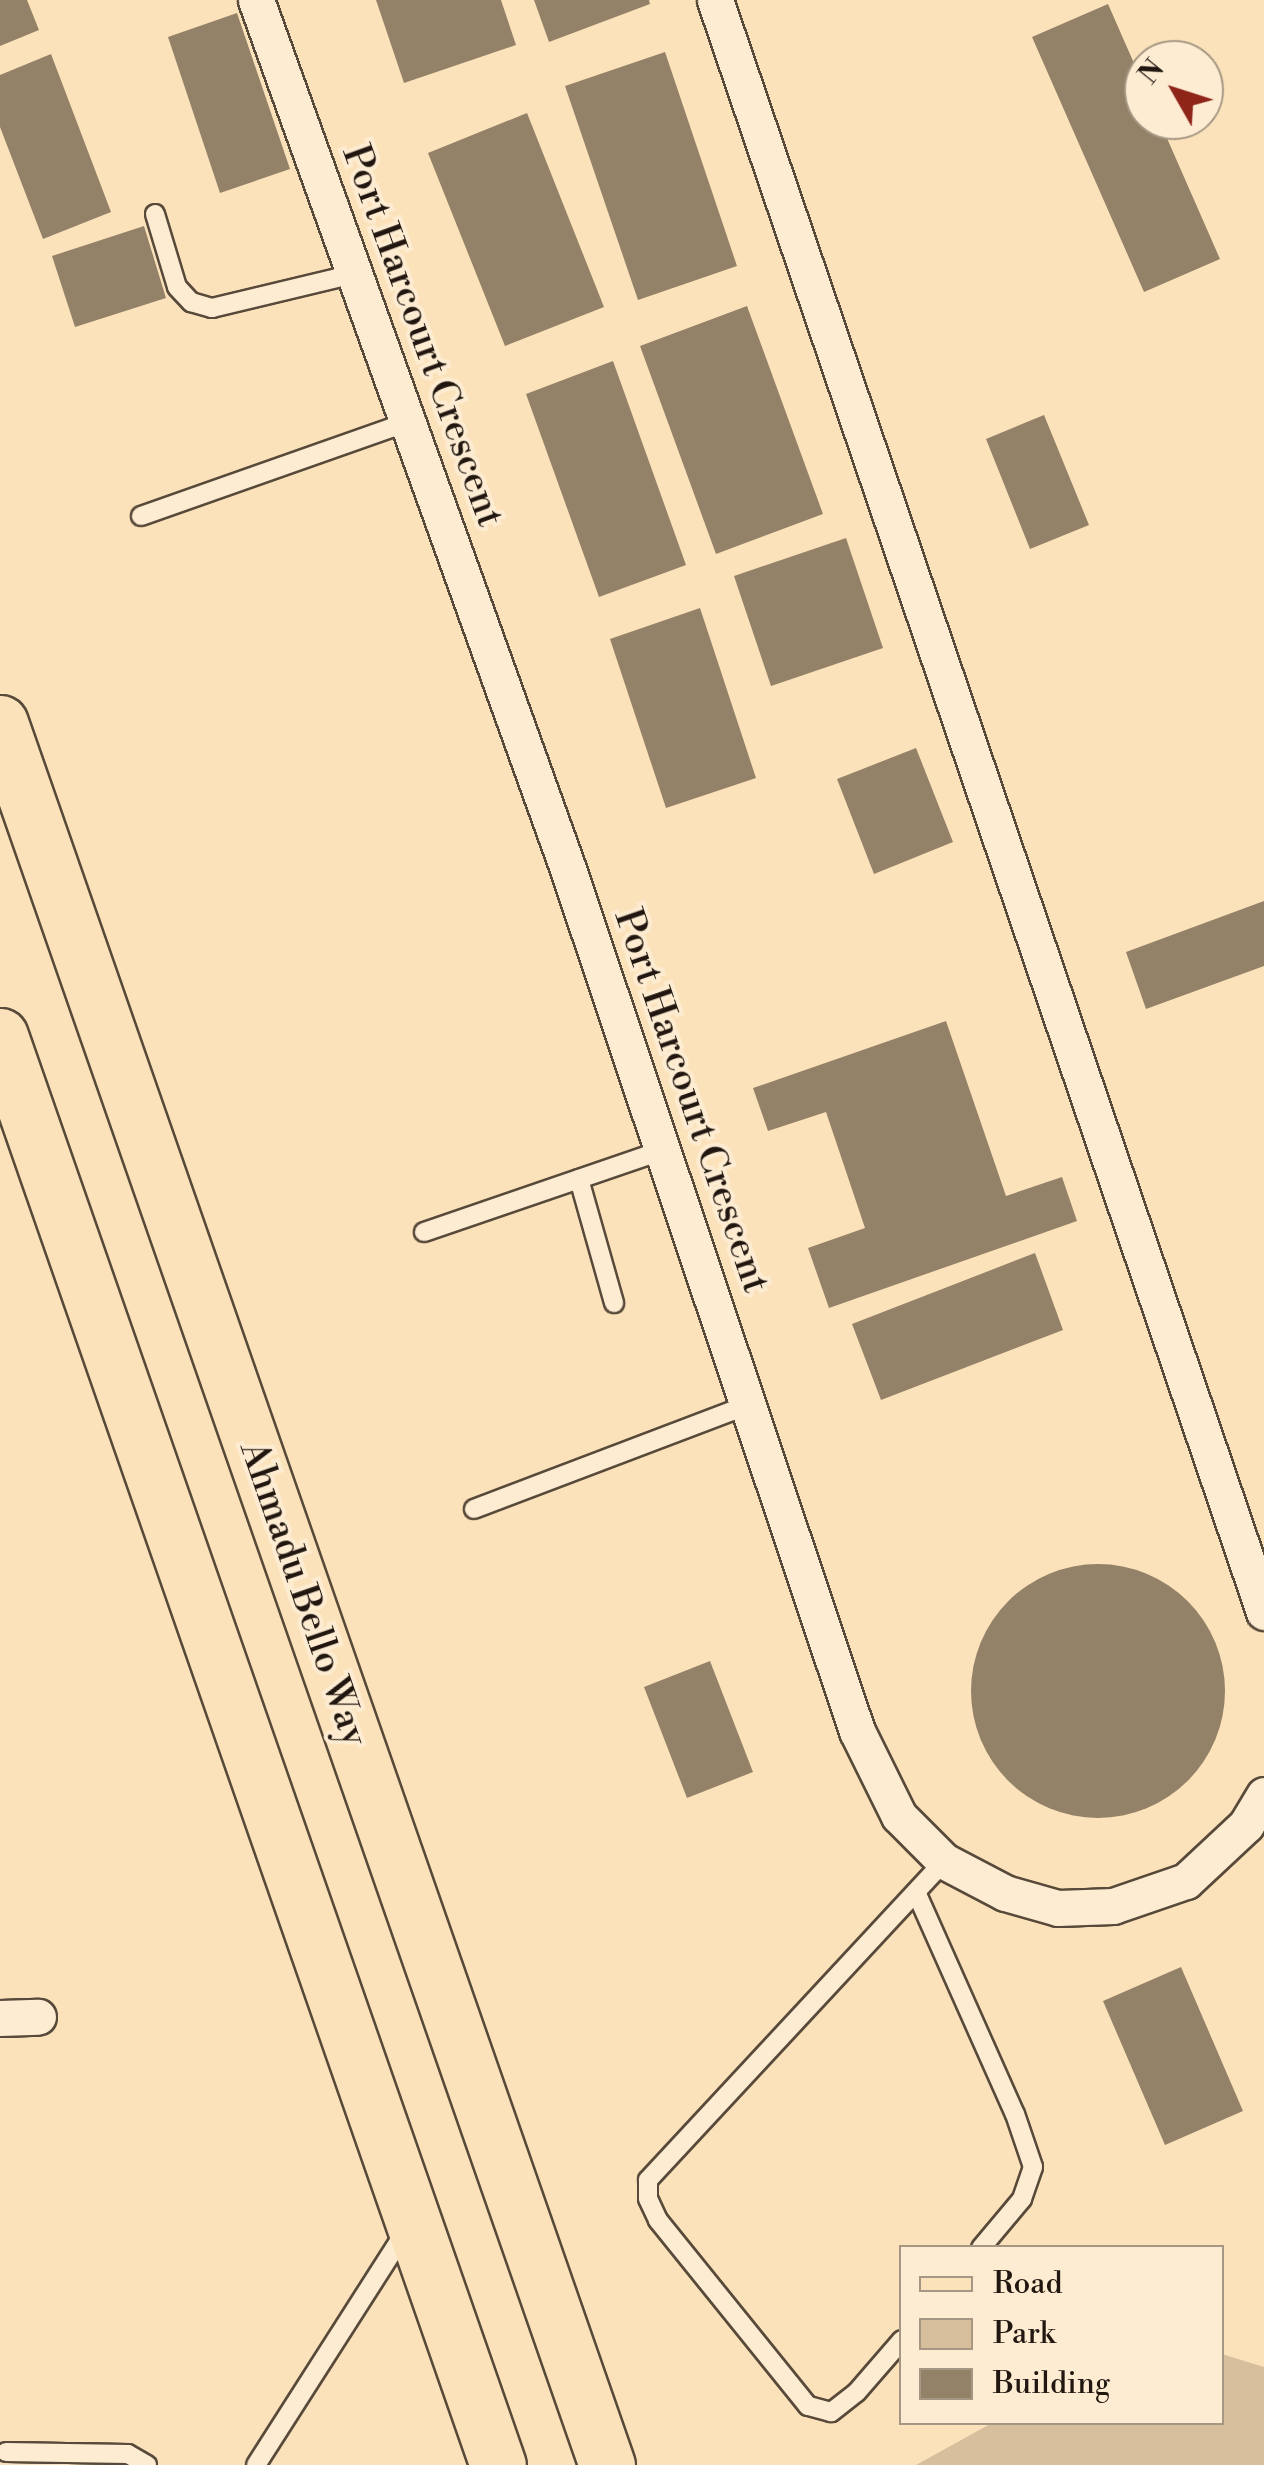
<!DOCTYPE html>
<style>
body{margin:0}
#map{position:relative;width:1264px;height:2465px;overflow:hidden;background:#fce2ba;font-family:"Libre Bodoni",serif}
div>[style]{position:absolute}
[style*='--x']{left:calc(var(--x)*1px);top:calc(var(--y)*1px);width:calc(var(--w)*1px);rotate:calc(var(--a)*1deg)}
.green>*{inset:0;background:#d7bf9d}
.building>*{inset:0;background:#938168}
.round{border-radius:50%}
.roads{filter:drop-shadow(2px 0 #584a3a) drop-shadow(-2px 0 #584a3a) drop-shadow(0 2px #584a3a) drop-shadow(0 -2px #584a3a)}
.lane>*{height:18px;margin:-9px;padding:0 9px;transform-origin:9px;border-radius:9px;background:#fdecd2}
.street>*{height:35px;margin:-17.5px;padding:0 17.5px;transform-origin:17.5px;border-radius:17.5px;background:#fdecd2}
.primary>*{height:55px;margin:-27.5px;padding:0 27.5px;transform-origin:27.5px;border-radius:27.5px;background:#fce2ba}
span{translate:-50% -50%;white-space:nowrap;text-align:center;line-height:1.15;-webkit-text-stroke:8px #fdecd2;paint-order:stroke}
.street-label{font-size:38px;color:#211710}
.legend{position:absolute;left:899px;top:2245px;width:325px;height:180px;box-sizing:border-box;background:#fdecd2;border:2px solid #a59784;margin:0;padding:12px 18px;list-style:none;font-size:30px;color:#211710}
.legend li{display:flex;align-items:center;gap:20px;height:50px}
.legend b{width:50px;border:2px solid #a59784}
.north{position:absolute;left:1124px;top:40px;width:100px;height:100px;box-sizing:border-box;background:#fdecd2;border:2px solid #a59784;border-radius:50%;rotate:309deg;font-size:28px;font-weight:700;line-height:40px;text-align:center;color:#211710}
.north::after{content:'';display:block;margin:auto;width:35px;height:45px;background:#8f2418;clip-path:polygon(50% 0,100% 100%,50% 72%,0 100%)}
</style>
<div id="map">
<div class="green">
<i style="clip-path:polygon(1222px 2354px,1264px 2367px,1264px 2465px,916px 2465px,992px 2423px,1222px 2422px)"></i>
</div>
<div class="building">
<i style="clip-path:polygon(0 0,27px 0,39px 30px,0 46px)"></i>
<i style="clip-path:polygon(376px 0,501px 0,516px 45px,404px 83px)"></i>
<i style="clip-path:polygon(534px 0,649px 0,650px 4px,549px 42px)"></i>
<i style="clip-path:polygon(1108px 4px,1144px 86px,1144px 120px,1159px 120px,1220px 259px,1144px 292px,1032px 37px)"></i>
<i style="clip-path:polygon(237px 13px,290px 169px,220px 193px,168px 37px)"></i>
<i style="clip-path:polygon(665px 52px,737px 266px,638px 300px,565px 86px)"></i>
<i style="clip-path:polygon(51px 54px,111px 212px,43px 239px,0 127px,0 75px)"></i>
<i style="clip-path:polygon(527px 113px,604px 307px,505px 346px,428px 153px)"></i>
<i style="clip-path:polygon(144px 226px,166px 298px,75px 327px,52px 256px)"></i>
<i style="clip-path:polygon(747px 306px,823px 514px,716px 554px,640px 346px)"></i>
<i style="clip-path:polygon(613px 361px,686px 565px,599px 597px,526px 394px)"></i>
<i style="clip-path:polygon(1044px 415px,1089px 525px,1030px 549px,986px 439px)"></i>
<i style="clip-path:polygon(846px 538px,883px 648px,771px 686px,734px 576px)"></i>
<i style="clip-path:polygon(700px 608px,756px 778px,666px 808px,610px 639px)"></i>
<i style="clip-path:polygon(916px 748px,953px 842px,874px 874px,837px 779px)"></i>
<i style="clip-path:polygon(1264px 901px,1264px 966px,1146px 1009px,1126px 952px)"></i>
<i style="clip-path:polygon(946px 1021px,1006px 1196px,1062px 1177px,1077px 1221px,829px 1308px,808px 1248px,865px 1228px,826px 1112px,768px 1131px,753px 1088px)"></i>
<i style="clip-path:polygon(1035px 1253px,1063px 1330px,881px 1400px,852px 1324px)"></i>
<i class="round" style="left:971px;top:1564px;width:254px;height:254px"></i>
<i style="clip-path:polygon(710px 1661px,753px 1772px,687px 1798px,644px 1687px)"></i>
<i style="clip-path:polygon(1181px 1967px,1243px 2111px,1165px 2145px,1103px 2001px)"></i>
</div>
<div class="roads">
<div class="lane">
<i style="--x:155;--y:214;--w:76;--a:73.2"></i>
<i style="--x:177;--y:287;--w:21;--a:47"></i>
<i style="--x:191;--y:302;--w:22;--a:16"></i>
<i style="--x:212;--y:308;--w:146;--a:-13.5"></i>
<i style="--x:141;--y:516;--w:283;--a:-19.4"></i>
<i style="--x:579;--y:1179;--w:129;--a:74.2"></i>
<i style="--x:424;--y:1232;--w:253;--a:-18.9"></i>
<i style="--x:474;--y:1509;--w:293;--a:-20.8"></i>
<i style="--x:916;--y:1892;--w:243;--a:66"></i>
<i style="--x:1015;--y:2114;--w:56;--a:71.2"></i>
<i style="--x:1033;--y:2167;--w:34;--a:109"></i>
<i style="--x:1022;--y:2199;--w:64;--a:129.9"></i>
<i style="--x:902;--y:2340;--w:69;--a:130.9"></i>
<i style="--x:857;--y:2392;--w:33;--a:142"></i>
<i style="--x:831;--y:2412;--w:24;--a:-165"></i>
<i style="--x:808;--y:2406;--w:239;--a:-128.9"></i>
<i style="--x:658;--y:2220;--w:23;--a:-115"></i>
<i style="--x:648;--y:2199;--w:19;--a:-90"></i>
<i style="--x:648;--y:2180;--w:435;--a:-47.1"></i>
<i style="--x:6;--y:2452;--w:122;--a:0.9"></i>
<i style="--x:128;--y:2454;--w:22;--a:30"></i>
<i style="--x:256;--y:2465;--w:279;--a:-57.4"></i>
</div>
<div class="street">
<i style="--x:256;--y:0;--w:926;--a:70.25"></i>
<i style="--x:569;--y:872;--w:906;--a:71.47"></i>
<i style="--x:857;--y:1731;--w:95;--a:63.7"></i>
<i style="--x:899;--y:1816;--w:64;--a:45"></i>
<i style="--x:944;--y:1861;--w:69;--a:27.7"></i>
<i style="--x:1005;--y:1893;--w:55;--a:15.8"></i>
<i style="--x:1058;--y:1908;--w:55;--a:-2.1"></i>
<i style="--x:1113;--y:1906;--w:77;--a:-18.9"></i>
<i style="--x:1186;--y:1881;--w:82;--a:-43"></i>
<i style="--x:1246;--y:1825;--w:35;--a:-59"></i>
<i style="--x:715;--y:0;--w:1703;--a:71.19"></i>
<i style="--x:0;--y:2018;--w:38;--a:-2"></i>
</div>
<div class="primary">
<i style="--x:0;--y:723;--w:1845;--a:70.79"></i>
<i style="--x:0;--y:1036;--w:1513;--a:70.79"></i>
</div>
</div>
<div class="street-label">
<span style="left:422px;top:336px;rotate:70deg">Port Harcourt Crescent</span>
<span style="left:691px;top:1101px;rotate:71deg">Port Harcourt Crescent</span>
<span style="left:303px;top:1594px;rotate:71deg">Ahmadu Bello Way</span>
</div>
<ul class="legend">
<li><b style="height:12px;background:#fce2ba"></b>Road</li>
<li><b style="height:28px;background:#d7bf9d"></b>Park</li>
<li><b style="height:28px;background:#938168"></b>Building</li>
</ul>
<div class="north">N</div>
</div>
